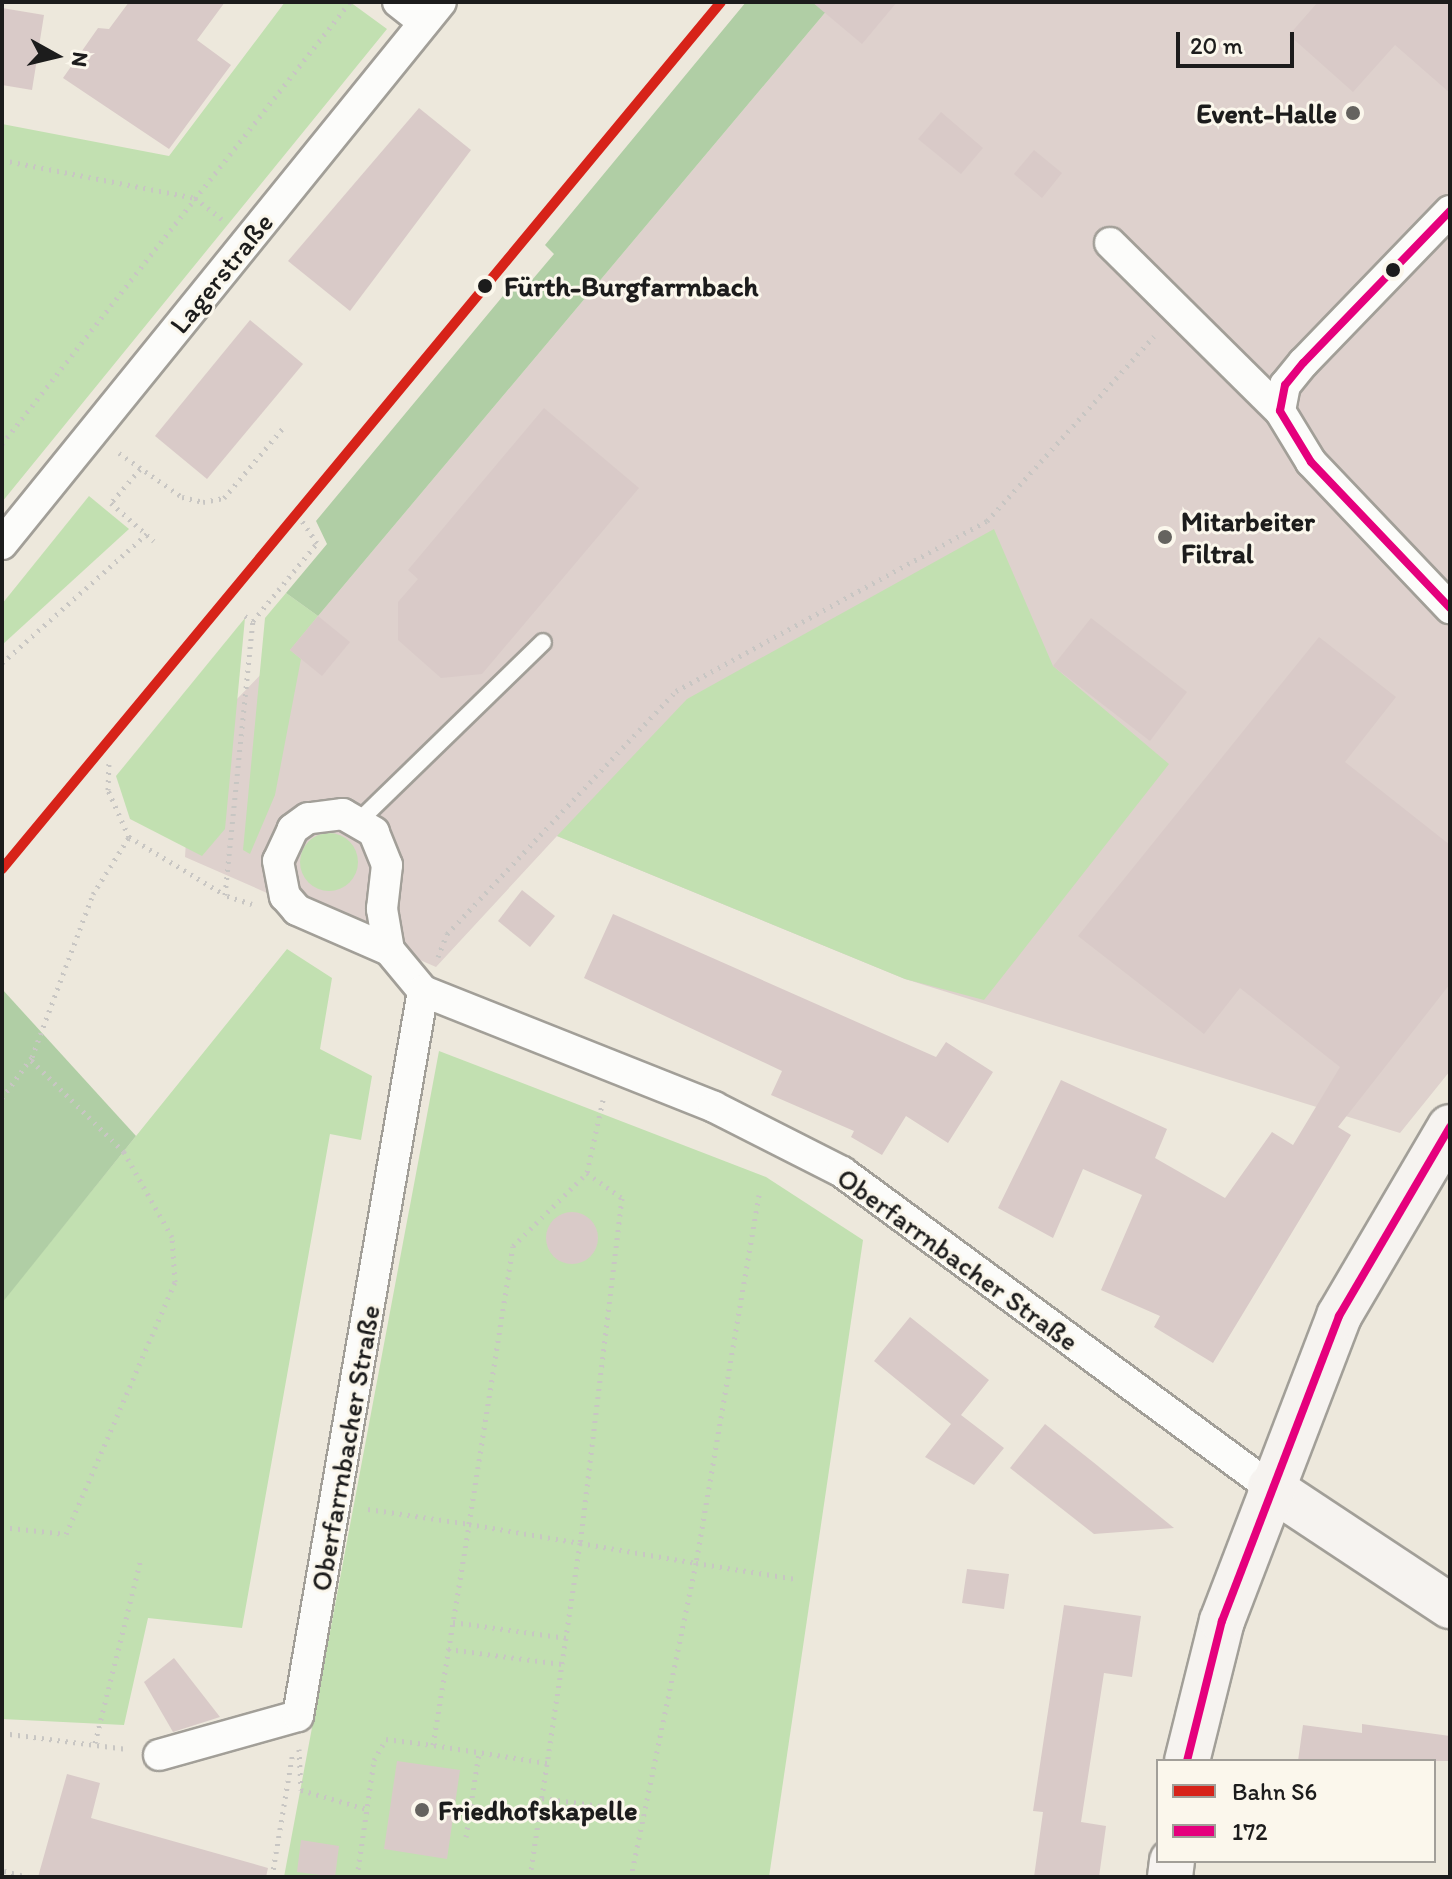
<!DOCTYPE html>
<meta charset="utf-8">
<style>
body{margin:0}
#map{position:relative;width:1452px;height:1879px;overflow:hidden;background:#ede8dc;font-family:Itim,sans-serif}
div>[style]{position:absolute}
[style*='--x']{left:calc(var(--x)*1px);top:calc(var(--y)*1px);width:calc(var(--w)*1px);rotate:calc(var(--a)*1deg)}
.industrial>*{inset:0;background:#ded1cd}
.green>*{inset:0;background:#c2e0b1}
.round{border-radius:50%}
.forest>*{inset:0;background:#b0cea5}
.building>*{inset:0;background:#d9cac8}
.path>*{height:5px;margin-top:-2.5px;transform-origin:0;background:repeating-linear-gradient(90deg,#c8c6c3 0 2px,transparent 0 8px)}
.roads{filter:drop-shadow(2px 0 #a29f98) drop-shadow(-2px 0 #a29f98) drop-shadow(0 2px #a29f98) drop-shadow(0 -2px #a29f98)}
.lane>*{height:16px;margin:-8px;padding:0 8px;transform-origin:8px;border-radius:8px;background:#fcfcfa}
.street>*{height:30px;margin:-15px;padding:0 15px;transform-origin:15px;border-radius:15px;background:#fcfcfa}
.secondary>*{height:44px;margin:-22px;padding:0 22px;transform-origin:22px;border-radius:22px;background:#f6f3f0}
.bus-1>*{height:8px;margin:-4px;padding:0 4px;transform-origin:4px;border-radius:4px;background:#e5007d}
.rail-1>*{height:10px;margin:-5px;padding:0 5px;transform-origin:5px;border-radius:5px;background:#d72319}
.dots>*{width:22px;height:22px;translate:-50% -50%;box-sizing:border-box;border:4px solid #fbf7ec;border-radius:50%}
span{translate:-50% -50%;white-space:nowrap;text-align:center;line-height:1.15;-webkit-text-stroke:6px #fbf7ec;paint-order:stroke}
.poi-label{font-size:28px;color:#1c1c1c;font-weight:700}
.right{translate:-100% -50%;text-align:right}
.left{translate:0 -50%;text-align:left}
.street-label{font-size:28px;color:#1c1c1c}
.stop-label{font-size:28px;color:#1c1c1c;font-weight:700}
.frame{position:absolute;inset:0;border:4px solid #1c1c1c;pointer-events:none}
.legend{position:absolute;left:1156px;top:1759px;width:280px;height:104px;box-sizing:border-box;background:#fbf7ec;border:2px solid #a29f99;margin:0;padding:10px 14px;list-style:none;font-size:24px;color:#1c1c1c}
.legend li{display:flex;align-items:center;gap:16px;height:40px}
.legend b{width:40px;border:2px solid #a29f99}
.north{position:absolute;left:16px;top:16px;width:80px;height:80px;-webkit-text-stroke:6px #fbf7ec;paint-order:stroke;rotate:98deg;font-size:22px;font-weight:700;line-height:32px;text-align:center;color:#1c1c1c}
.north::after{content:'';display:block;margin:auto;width:28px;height:36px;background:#1c1c1c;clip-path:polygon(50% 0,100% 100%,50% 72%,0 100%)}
.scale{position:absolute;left:1176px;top:32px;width:118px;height:36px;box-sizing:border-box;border:4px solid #1c1c1c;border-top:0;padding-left:10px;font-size:24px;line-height:28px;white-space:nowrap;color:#1c1c1c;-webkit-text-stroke:6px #fbf7ec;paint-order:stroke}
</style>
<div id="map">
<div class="industrial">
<i style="clip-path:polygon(834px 2px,1450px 2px,1450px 1071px,1400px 1133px,905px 979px,557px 836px,436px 967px,185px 857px,192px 745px,318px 616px)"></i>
</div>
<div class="green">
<i style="clip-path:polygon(285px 2px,350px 2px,387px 29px,2px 502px,2px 124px,169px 156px)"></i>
<i style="clip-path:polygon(89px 496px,129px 529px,2px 645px,2px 604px)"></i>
<i style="clip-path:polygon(994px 529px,1053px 666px,1169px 764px,984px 1000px,905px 979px,557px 836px,687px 699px)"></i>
<i style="clip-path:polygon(286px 593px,318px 616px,290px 650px,301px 659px,275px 795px,250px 854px,243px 850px,265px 618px)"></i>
<i style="clip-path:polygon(245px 618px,225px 829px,202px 856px,130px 819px,116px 776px)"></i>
<i class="round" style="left:300px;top:833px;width:58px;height:58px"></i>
<i style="clip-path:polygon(287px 949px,332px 978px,320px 1049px,372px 1076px,361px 1140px,330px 1134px,242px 1628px,148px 1618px,124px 1725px,2px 1719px,2px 1302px)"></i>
<i style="clip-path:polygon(439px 1051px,766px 1177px,863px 1240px,769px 1877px,284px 1877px)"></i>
</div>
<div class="forest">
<i style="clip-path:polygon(746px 2px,834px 2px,318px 616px,286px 593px,327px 544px,316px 521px,518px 278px,527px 286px,554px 254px,545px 245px)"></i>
<i style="clip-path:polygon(2px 989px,136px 1136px,2px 1303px)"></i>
</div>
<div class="building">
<i style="clip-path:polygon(129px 2px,225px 2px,197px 40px,231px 65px,169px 149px,63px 78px,98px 28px,109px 29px)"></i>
<i style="clip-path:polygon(812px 2px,897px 2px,862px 44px)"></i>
<i style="clip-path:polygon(1318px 2px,1450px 2px,1450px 93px,1395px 45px,1353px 92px,1289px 35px)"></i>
<i style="clip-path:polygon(2px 8px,44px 15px,32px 90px,2px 85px)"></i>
<i style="clip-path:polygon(419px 108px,471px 150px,350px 311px,288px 261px)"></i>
<i style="clip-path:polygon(941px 112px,983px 148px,961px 174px,918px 139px)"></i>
<i style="clip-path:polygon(1034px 150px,1062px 173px,1042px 198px,1014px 174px)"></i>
<i style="clip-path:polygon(250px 320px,303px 364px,207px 479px,155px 436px)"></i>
<i style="clip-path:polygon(544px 408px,639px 488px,482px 674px,441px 678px,398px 640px,398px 602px,418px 579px,408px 570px)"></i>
<i style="clip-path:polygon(318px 616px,350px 642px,322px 676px,290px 650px)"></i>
<i style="clip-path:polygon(1091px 618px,1187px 692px,1150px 741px,1053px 666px)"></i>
<i style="clip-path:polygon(1319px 637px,1396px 697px,1345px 762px,1450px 845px,1450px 984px,1338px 1127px,1351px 1135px,1213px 1363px,1154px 1327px,1160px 1316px,1101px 1290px,1142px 1195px,1083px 1169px,1053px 1238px,998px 1208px,1061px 1080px,1167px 1129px,1155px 1158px,1225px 1198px,1272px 1132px,1293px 1145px,1340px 1067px,1240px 988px,1204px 1034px,1078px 936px)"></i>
<i style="clip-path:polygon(522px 890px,555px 916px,530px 947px,498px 921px)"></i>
<i style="clip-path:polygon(613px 914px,936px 1057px,946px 1042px,993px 1072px,948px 1143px,906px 1116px,882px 1155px,851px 1137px,854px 1131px,771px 1095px,782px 1071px,584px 978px)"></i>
<i class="round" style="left:546px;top:1212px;width:52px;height:52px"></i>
<i style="clip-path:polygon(910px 1317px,989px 1380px,961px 1415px,1004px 1448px,974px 1485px,925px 1457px,951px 1424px,874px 1361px)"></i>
<i style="clip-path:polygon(1045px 1424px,1093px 1462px,1174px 1528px,1094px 1534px,1010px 1468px)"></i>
<i style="clip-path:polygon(967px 1569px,1009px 1574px,1004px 1609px,962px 1603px)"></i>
<i style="clip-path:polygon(1064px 1605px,1141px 1616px,1132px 1677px,1104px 1673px,1081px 1822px,1106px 1826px,1099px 1877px,1034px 1877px,1043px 1812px,1033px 1811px)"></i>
<i style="clip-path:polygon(174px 1658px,220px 1717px,173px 1732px,144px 1682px)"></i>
<i style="clip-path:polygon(1362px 1724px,1450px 1736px,1450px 1761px,1298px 1761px,1303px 1725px,1362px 1733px)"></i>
<i style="clip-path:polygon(397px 1761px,460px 1770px,447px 1859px,384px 1849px)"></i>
<i style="clip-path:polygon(67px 1774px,100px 1783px,91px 1818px,268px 1868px,266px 1877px,38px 1877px)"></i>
<i style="clip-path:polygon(301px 1840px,339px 1846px,335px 1877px,297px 1872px)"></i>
</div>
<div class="path">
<i style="--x:2;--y:160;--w:197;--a:11.1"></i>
<i style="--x:195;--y:198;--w:34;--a:38"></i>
<i style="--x:2;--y:444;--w:563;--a:-51.79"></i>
<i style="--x:119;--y:453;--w:77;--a:34.9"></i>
<i style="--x:182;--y:497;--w:22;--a:13"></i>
<i style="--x:203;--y:502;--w:21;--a:-11"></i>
<i style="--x:224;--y:498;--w:92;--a:-49.9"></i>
<i style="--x:140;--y:469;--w:45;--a:130.5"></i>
<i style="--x:111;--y:503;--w:57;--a:41.5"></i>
<i style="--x:245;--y:616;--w:9;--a:32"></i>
<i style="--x:2;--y:663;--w:194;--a:-41.7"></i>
<i style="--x:129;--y:837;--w:112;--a:31.1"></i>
<i style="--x:252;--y:904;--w:28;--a:-162"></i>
<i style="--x:225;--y:895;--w:275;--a:-84.2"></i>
<i style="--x:253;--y:621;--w:101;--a:-50.6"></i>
<i style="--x:317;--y:543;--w:29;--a:-124"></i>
<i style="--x:438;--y:957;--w:25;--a:-69"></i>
<i style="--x:447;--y:934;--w:334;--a:-46.7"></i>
<i style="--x:676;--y:691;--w:354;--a:-28.7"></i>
<i style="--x:987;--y:521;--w:249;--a:-47.9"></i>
<i style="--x:2;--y:1098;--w:51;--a:-53.8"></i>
<i style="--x:32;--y:1057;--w:174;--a:-69.5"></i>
<i style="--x:93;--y:894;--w:67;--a:-57.7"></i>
<i style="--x:129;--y:837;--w:51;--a:-114.1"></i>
<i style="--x:108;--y:790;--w:29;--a:-88"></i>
<i style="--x:603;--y:1100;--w:75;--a:102.4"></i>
<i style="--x:587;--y:1173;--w:43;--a:35.5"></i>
<i style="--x:622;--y:1198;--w:348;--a:96.9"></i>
<i style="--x:580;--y:1543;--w:118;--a:9.8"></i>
<i style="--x:696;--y:1563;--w:321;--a:101.7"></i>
<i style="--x:759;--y:1195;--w:373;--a:99.7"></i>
<i style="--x:696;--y:1563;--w:101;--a:9.1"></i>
<i style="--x:368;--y:1509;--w:102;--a:8.4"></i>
<i style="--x:469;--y:1524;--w:113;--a:9.7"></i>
<i style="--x:580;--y:1543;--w:222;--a:98.5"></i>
<i style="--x:547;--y:1763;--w:115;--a:-171"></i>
<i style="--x:433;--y:1745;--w:224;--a:-80.7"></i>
<i style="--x:469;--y:1524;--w:281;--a:-81"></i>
<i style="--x:513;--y:1246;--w:104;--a:-44.6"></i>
<i style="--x:2;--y:1527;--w:64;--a:6.2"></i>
<i style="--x:66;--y:1534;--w:275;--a:-66.6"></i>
<i style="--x:175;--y:1282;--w:45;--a:-93.8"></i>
<i style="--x:172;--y:1237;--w:98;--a:-119.5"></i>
<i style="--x:124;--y:1152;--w:132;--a:-135.3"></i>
<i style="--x:453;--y:1622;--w:115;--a:8"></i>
<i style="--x:448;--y:1649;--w:115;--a:7.5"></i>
<i style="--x:2;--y:1733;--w:126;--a:7.3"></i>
<i style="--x:95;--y:1743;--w:187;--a:-76"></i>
<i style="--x:299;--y:1749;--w:41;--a:87.2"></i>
<i style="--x:301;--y:1790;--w:69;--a:16.1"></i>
<i style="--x:542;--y:1798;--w:103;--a:7.8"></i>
<i style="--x:466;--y:1837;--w:85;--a:-81.2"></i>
<i style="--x:4;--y:1871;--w:25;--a:14"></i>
<i style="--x:272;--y:1877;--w:127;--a:-80.5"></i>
<i style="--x:357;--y:1877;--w:118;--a:-81.7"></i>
<i style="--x:374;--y:1760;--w:24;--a:-60"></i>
<i style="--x:386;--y:1739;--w:47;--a:7.3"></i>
<i style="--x:530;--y:1877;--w:115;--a:-81.5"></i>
</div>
<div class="roads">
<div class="lane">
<i style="--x:360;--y:820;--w:255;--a:-44.2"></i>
</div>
<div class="street">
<i style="--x:398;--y:2;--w:33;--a:38"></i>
<i style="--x:1450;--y:211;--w:211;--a:134"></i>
<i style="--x:1303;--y:363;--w:28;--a:129"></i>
<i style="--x:1285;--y:385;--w:26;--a:101"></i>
<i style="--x:1280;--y:411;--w:60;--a:58.7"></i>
<i style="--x:1311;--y:462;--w:202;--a:46.4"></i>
<i style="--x:1110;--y:243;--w:239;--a:44.7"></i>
<i style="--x:2;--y:544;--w:697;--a:-50.99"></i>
<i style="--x:389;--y:950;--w:42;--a:-99.7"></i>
<i style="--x:382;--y:909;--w:44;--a:-83.5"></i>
<i style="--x:387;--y:865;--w:35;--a:-112"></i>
<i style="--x:374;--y:832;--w:36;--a:-150"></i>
<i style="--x:343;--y:814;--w:35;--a:173"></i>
<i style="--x:308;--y:818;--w:19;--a:144"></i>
<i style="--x:293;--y:829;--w:35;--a:115"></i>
<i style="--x:278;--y:861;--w:36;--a:79"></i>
<i style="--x:285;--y:896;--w:18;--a:49"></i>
<i style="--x:297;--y:910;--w:100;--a:23.5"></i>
<i style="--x:389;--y:950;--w:53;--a:50.3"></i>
<i style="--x:423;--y:991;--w:313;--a:21.7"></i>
<i style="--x:714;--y:1107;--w:144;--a:26.9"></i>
<i style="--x:842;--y:1172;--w:531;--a:36.35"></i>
<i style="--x:159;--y:1755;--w:144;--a:-15.7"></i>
<i style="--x:298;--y:1716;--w:736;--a:-80.22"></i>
</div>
<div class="secondary">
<i style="--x:1270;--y:1487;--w:216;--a:33.5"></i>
<i style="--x:1187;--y:1761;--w:144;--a:-76"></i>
<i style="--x:1222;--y:1621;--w:327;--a:-69"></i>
<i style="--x:1339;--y:1316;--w:219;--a:-59.6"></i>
<i style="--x:1170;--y:1877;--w:16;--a:-83"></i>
</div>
</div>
<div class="bus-1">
<i style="--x:1450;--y:211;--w:211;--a:134"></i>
<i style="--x:1303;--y:363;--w:28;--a:129"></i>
<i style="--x:1285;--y:385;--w:26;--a:101"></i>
<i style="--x:1280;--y:411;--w:60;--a:58.7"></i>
<i style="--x:1311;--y:462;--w:202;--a:46.4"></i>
<i style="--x:1187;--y:1761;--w:144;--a:-76"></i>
<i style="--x:1222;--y:1621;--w:327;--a:-69"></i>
<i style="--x:1339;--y:1316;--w:219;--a:-59.6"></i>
</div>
<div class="rail-1">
<i style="--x:2;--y:869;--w:1126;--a:-50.33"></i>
</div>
<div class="dots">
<i style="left:1353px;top:113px;background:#65635f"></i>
<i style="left:1393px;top:270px;background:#1c1c1c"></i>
<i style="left:485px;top:286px;background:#1c1c1c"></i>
<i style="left:1165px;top:537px;background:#65635f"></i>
<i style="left:422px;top:1810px;background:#65635f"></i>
</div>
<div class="poi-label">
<span class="right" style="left:1337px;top:113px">Event-Halle</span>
<span class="left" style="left:1181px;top:537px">Mitarbeiter<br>Filtral</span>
<span class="left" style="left:438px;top:1810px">Friedhofskapelle</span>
</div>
<div class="street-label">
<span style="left:221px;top:273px;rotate:-51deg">Lagerstraße</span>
<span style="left:958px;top:1259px;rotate:36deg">Oberfarrnbacher Straße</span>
<span style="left:345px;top:1448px;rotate:-80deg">Oberfarrnbacher Straße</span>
</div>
<div class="stop-label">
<span class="left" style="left:504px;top:286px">Fürth-Burgfarrnbach</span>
</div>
<div class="frame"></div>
<ul class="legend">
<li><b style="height:10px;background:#d72319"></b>Bahn S6</li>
<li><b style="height:10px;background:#e5007d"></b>172</li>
</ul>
<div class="north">N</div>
<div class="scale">20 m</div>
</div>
